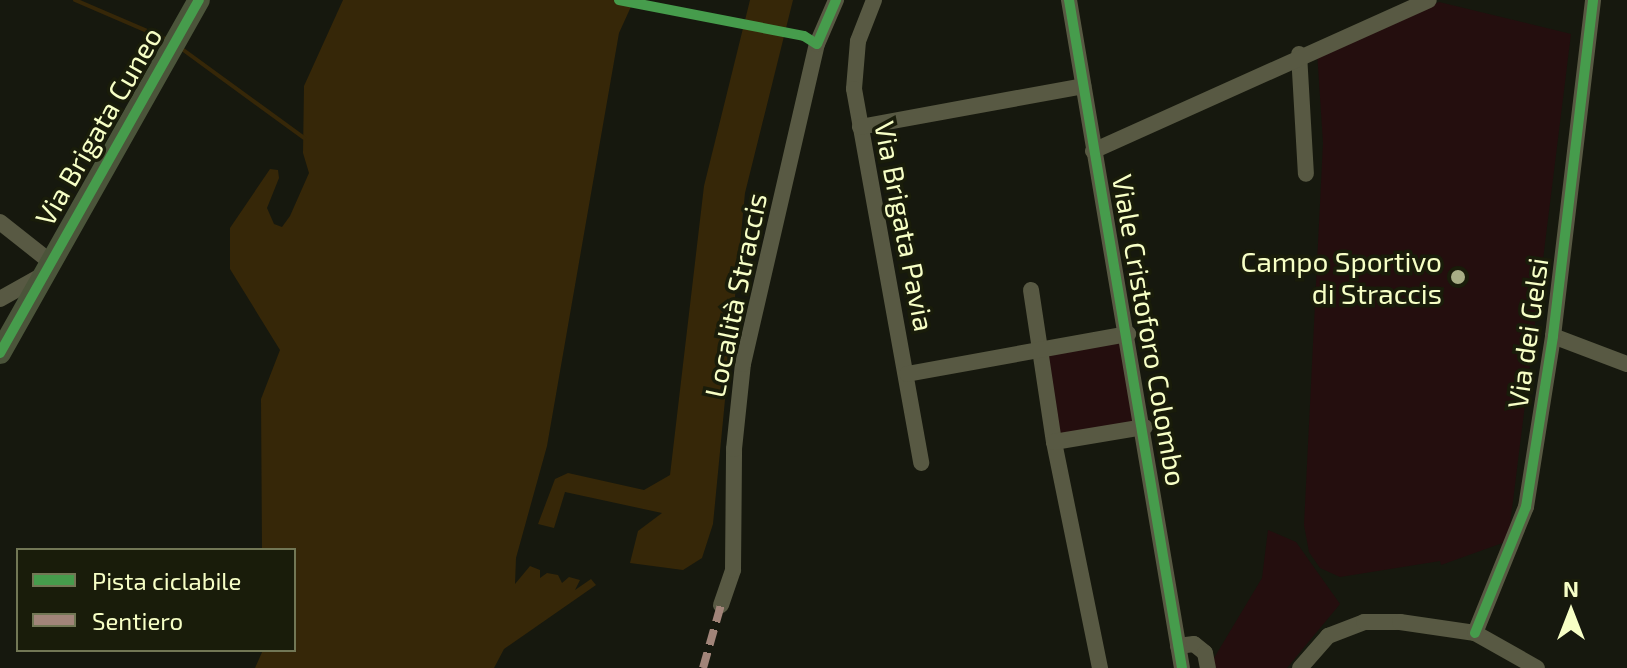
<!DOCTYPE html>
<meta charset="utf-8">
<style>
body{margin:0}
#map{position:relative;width:1627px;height:668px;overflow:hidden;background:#16180e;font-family:"Exo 2",sans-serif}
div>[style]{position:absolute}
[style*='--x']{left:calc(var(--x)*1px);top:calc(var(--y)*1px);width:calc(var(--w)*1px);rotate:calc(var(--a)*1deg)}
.green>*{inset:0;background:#240e0e}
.water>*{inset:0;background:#362708}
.stream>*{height:4px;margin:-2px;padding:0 2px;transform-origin:2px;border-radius:2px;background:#362708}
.minor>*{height:16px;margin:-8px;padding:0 8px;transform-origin:8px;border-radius:8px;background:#585943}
.major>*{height:22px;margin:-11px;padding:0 11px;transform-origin:11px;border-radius:11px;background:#4b543a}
.quiet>*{height:8px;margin-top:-4px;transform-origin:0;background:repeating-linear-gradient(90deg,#a18479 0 16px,transparent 0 24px)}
.cycleway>*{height:10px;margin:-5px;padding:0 5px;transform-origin:5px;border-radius:5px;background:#469c4c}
.dots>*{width:22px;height:22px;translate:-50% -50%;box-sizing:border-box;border:4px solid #191c0a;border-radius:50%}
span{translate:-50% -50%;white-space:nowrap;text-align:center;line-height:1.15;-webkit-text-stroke:7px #191c0a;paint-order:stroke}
.street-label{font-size:28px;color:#f7ffc6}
.poi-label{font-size:28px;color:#f7ffc6}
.right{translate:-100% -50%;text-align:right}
.legend{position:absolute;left:16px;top:548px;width:280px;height:104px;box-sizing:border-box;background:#191c0a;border:2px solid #727755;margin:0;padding:10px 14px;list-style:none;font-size:24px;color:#f7ffc6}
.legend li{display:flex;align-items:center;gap:16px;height:40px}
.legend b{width:40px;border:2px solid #727755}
.north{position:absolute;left:1531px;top:572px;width:80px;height:80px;-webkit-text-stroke:6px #191c0a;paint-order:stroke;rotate:0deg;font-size:22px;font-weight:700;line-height:32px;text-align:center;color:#f7ffc6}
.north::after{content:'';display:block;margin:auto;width:28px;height:36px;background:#f7ffc6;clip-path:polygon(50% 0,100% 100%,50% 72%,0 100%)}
</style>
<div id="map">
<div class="green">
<i style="clip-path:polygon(1439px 2px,1571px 34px,1508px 541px,1441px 565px,1440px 561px,1340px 577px,1320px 568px,1309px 552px,1304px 525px,1323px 143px,1317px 51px)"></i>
<i style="clip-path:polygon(1128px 334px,1145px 427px,1054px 442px,1040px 349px)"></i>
<i style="clip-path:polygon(1268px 530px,1296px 542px,1340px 604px,1287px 668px,1208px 668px,1262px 578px)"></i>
</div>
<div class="water">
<i style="clip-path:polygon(343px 0,634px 0,619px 33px,547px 446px,516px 558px,515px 584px,530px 566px,540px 570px,540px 578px,547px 573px,558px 575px,562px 583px,569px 577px,580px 580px,575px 590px,591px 579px,596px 585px,504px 649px,494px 668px,255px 668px,263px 650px,294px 650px,294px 550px,262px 550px,261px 399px,280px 350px,230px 269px,230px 228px,270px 169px,278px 170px,279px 178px,267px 208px,274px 224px,282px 227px,290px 216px,309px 173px,303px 153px,304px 86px)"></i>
<i style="clip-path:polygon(750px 0,793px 0,745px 193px,713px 524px,702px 558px,683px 570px,630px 563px,638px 531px,662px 513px,565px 492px,554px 528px,538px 524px,555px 479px,568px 473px,644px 490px,670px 475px,704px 186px)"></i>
</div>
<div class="stream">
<i style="--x:75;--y:0;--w:101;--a:23.3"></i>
<i style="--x:182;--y:49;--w:151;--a:36.1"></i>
</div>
<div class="minor">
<i style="--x:874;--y:0;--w:44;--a:111.3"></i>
<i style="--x:858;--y:41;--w:48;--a:94.8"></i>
<i style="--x:854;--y:89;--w:380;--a:79.8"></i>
<i style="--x:1069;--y:0;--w:677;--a:80.4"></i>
<i style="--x:1299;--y:54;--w:120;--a:86.7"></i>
<i style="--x:860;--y:127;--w:227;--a:-10.4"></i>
<i style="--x:1093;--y:151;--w:368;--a:-24.2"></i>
<i style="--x:0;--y:222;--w:61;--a:38.4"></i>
<i style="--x:1031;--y:290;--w:154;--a:81.4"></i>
<i style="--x:1054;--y:442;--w:231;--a:78.5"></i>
<i style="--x:0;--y:299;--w:45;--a:-29.4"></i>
<i style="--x:1553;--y:336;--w:79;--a:20.7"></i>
<i style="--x:907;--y:374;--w:225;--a:-10.3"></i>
<i style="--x:1054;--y:442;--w:92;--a:-9.4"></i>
<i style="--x:721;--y:605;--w:37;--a:-71"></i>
<i style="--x:733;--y:570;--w:121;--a:-89.5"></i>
<i style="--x:734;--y:449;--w:85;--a:-84"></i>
<i style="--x:743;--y:364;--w:328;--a:-77"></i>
<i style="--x:817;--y:44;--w:48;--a:-66.6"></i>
<i style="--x:1475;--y:633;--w:136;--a:-68"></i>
<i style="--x:1526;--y:507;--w:173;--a:-81"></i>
<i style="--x:1553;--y:336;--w:338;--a:-83.2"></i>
<i style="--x:1178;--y:646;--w:16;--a:-7"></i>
<i style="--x:1194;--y:644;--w:14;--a:39"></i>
<i style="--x:1205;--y:653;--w:15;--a:79"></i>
<i style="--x:1300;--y:668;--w:43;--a:-48.8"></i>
<i style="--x:1328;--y:636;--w:39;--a:-21"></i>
<i style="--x:1364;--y:622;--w:36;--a:0"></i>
<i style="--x:1400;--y:622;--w:76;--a:8.3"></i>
<i style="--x:1475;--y:633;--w:71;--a:29.4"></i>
</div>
<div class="major">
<i style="--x:0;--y:353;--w:405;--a:-60.6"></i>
</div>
<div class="quiet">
<i style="--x:703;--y:668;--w:66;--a:-74.1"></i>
</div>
<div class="cycleway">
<i style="--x:619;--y:0;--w:188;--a:11"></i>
<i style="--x:804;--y:36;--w:15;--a:32"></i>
<i style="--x:817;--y:44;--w:48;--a:-66.6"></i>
<i style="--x:1069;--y:0;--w:677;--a:80.4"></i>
<i style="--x:0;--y:353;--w:405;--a:-60.6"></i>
<i style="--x:1475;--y:633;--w:136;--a:-68"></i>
<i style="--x:1526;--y:507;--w:173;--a:-81"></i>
<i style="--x:1553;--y:336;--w:338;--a:-83.2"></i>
</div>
<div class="dots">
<i style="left:1458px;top:277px;background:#a8ae86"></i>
</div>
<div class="street-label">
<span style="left:98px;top:126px;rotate:-60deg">Via Brigata Cuneo</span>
<span style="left:905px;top:226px;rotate:79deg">Via Brigata Pavia</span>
<span style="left:735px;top:295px;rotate:-78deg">Località Straccis</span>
<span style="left:1150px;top:330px;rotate:80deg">Viale Cristoforo Colombo</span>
<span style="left:1527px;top:333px;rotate:-82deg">Via dei Gelsi</span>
</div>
<div class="poi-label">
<span class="right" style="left:1442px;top:277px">Campo Sportivo<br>di Straccis</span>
</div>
<ul class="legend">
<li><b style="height:10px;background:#469c4c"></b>Pista ciclabile</li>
<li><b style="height:10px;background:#a18479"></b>Sentiero</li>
</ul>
<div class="north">N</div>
</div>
